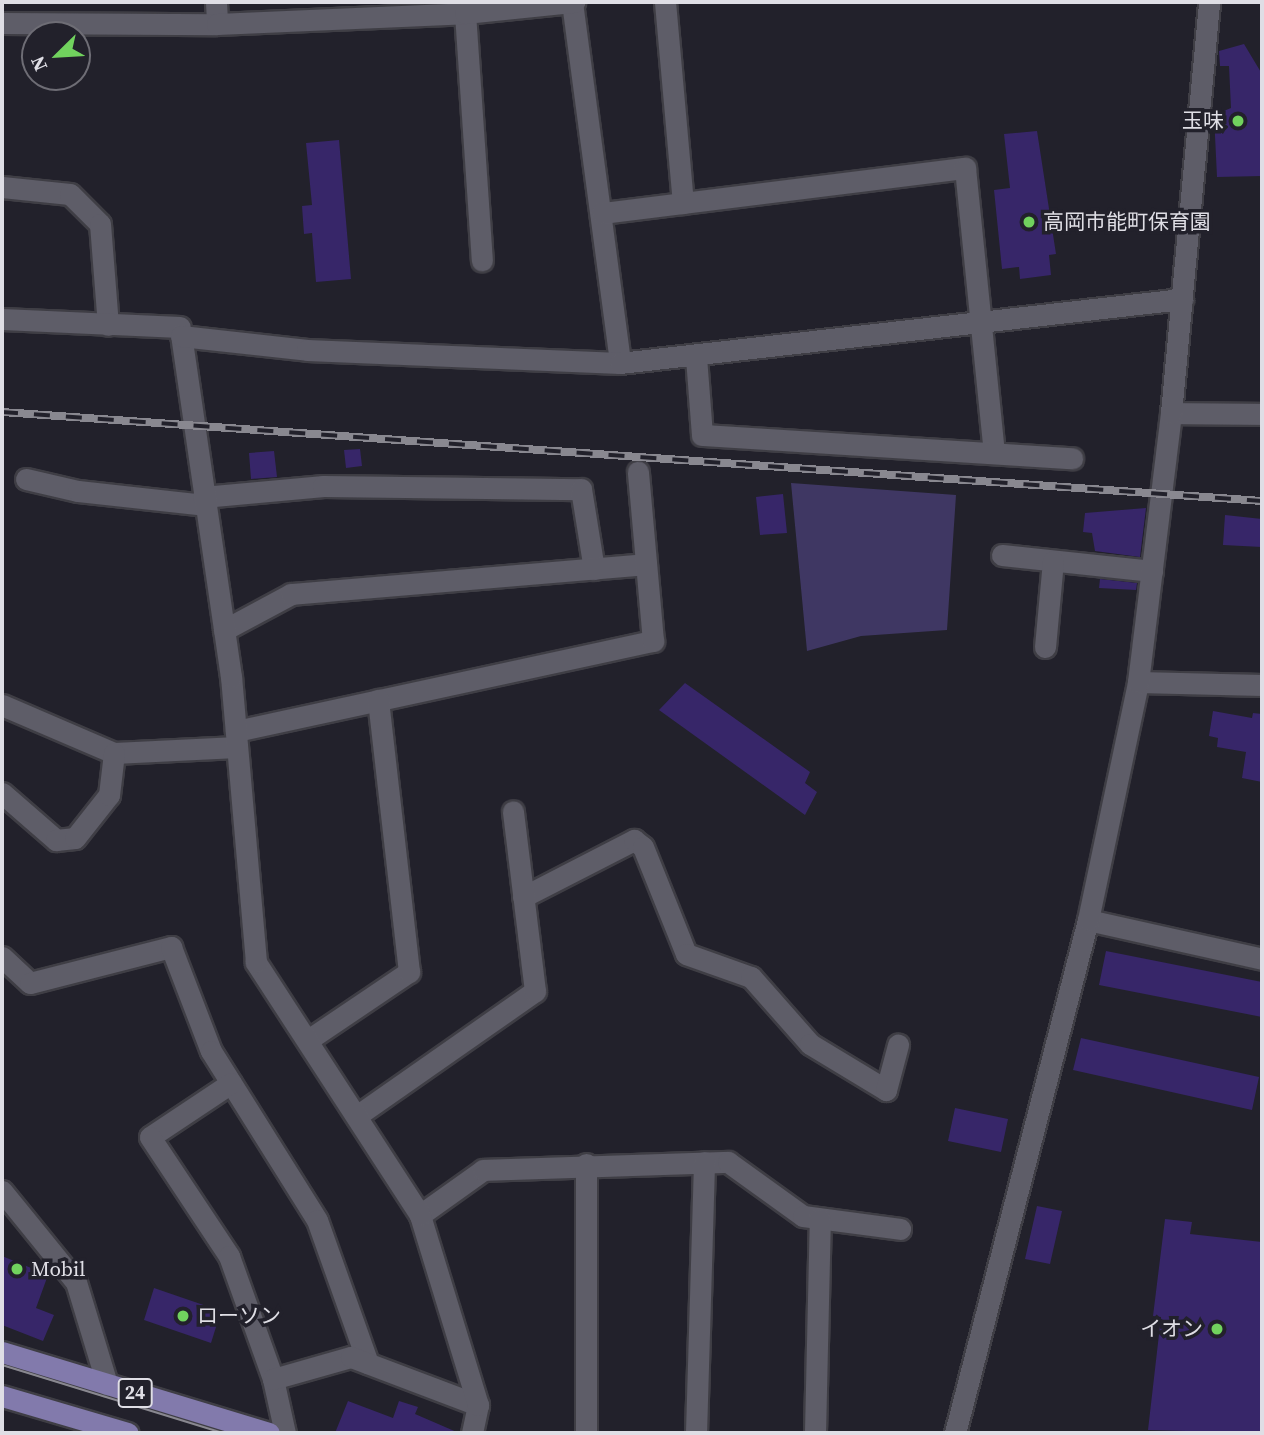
<!DOCTYPE html>
<meta charset="utf-8">
<style>
body{margin:0}
#map{position:relative;width:1264px;height:1435px;overflow:hidden;background:#22212b;font-family:"Source Serif 4","Noto Sans JP",serif}
div>[style]{position:absolute}
[style*='--x']{left:calc(var(--x)*1px);top:calc(var(--y)*1px);width:calc(var(--w)*1px);rotate:calc(var(--a)*1deg)}
.green>*{inset:0;background:#3f3763}
.building>*{inset:0;background:#372669}
.roads{filter:drop-shadow(2px 0 #3f3e45) drop-shadow(-2px 0 #3f3e45) drop-shadow(0 2px #3f3e45) drop-shadow(0 -2px #3f3e45)}
.minor>*{height:21px;margin:-10.5px;padding:0 10.5px;transform-origin:10.5px;border-radius:10.5px;background:#5e5d68}
.major>*{height:21px;margin:-10.5px;padding:0 10.5px;transform-origin:10.5px;border-radius:10.5px;background:#827aac}
.tram>*{height:2px;margin:-1px;padding:0 1px;transform-origin:1px;border-radius:1px;background:#898890}
.rail>*{height:8px;margin-top:-4px;transform-origin:0;background:repeating-linear-gradient(90deg,#22212b 0 16px,#898890 0 32px);box-sizing:border-box;border-block:2px solid #898890}
.dots>*{width:19px;height:19px;translate:-50% -50%;box-sizing:border-box;border:4px solid #22212b;border-radius:50%}
span{translate:-50% -50%;white-space:nowrap;text-align:center;line-height:1.15;-webkit-text-stroke:7px #22212b;paint-order:stroke}
.shield-label span{padding:2px 5px;background:#22212b;border:2px solid;border-radius:5px;-webkit-text-stroke-width:0}
.shield-label{font-size:19px;color:#dfdee5;font-weight:700}
.poi-label{font-size:21px;color:#dfdee5}
.right{translate:-100% -50%;text-align:right}
.left{translate:0 -50%;text-align:left}
.frame{position:absolute;inset:0;border:4px solid #dfdee5;pointer-events:none}
.north{position:absolute;left:21px;top:21px;width:70px;height:70px;box-sizing:border-box;background:#22212b;border:2px solid #6e6d75;border-radius:50%;rotate:246deg;font-size:19px;font-weight:700;line-height:28px;text-align:center;color:#dfdee5}
.north::after{content:'';display:block;margin:auto;width:24px;height:32px;background:#71d25e;clip-path:polygon(50% 0,100% 100%,50% 72%,0 100%)}
</style>
<div id="map">
<div class="green">
<i style="clip-path:polygon(791px 483px,956px 495px,947px 630px,861px 636px,807px 651px)"></i>
</div>
<div class="building">
<i style="clip-path:polygon(1244px 44px,1262px 74px,1262px 176px,1217px 177px,1214px 115px,1231px 108px,1229px 66px,1220px 66px,1219px 51px)"></i>
<i style="clip-path:polygon(1037px 131px,1056px 254px,1049px 255px,1051px 275px,1020px 279px,1019px 267px,1002px 269px,994px 190px,1010px 188px,1004px 134px)"></i>
<i style="clip-path:polygon(339px 140px,351px 279px,316px 282px,312px 233px,304px 234px,302px 206px,312px 205px,306px 143px)"></i>
<i style="clip-path:polygon(360px 449px,362px 466px,346px 468px,344px 450px)"></i>
<i style="clip-path:polygon(274px 451px,277px 477px,251px 479px,249px 453px)"></i>
<i style="clip-path:polygon(783px 494px,787px 533px,760px 535px,756px 497px)"></i>
<i style="clip-path:polygon(1146px 508px,1140px 557px,1095px 551px,1092px 533px,1083px 532px,1085px 513px)"></i>
<i style="clip-path:polygon(1225px 515px,1262px 519px,1262px 547px,1223px 545px)"></i>
<i style="clip-path:polygon(1100px 579px,1137px 583px,1136px 590px,1099px 588px)"></i>
<i style="clip-path:polygon(685px 683px,810px 772px,805px 783px,817px 792px,805px 815px,659px 710px)"></i>
<i style="clip-path:polygon(1213px 711px,1252px 718px,1253px 713px,1262px 714px,1262px 782px,1242px 778px,1246px 752px,1217px 747px,1218px 738px,1209px 736px)"></i>
<i style="clip-path:polygon(1106px 951px,1262px 982px,1262px 1017px,1099px 985px)"></i>
<i style="clip-path:polygon(1081px 1038px,1259px 1077px,1252px 1110px,1073px 1070px)"></i>
<i style="clip-path:polygon(955px 1108px,1008px 1119px,1001px 1152px,948px 1141px)"></i>
<i style="clip-path:polygon(1037px 1206px,1062px 1211px,1050px 1264px,1025px 1259px)"></i>
<i style="clip-path:polygon(1165px 1219px,1192px 1222px,1190px 1234px,1262px 1242px,1262px 1433px,1148px 1430px,1161px 1317px,1153px 1316px)"></i>
<i style="clip-path:polygon(2px 1256px,48px 1275px,36px 1308px,54px 1315px,43px 1341px,2px 1325px)"></i>
<i style="clip-path:polygon(154px 1288px,221px 1311px,211px 1343px,144px 1320px)"></i>
<i style="clip-path:polygon(348px 1401px,393px 1418px,399px 1401px,418px 1407px,415px 1414px,459px 1433px,335px 1433px)"></i>
</div>
<div class="roads">
<div class="minor">
<i style="--x:216;--y:2;--w:22;--a:87"></i>
<i style="--x:572;--y:2;--w:364;--a:82.4"></i>
<i style="--x:665;--y:2;--w:202;--a:84.9"></i>
<i style="--x:465;--y:13;--w:248;--a:86.1"></i>
<i style="--x:2;--y:23;--w:215;--a:0.3"></i>
<i style="--x:217;--y:24;--w:248;--a:-2.5"></i>
<i style="--x:465;--y:13;--w:110;--a:-5.8"></i>
<i style="--x:2;--y:187;--w:68;--a:5.9"></i>
<i style="--x:70;--y:194;--w:42;--a:45"></i>
<i style="--x:100;--y:224;--w:101;--a:85.5"></i>
<i style="--x:602;--y:213;--w:366;--a:-7.1"></i>
<i style="--x:965;--y:168;--w:285;--a:84.2"></i>
<i style="--x:2;--y:319;--w:178;--a:2.6"></i>
<i style="--x:696;--y:357;--w:78;--a:85.6"></i>
<i style="--x:702;--y:435;--w:371;--a:3.6"></i>
<i style="--x:1171;--y:413;--w:91;--a:0.6"></i>
<i style="--x:26;--y:479;--w:53;--a:13"></i>
<i style="--x:78;--y:491;--w:127;--a:6.3"></i>
<i style="--x:203;--y:497;--w:121;--a:-5.2"></i>
<i style="--x:323;--y:486;--w:258;--a:0.7"></i>
<i style="--x:581;--y:489;--w:81;--a:80.8"></i>
<i style="--x:1002;--y:555;--w:151;--a:6.1"></i>
<i style="--x:224;--y:630;--w:76;--a:-28.2"></i>
<i style="--x:291;--y:594;--w:356;--a:-4.8"></i>
<i style="--x:1045;--y:647;--w:86;--a:-84.7"></i>
<i style="--x:1138;--y:682;--w:124;--a:1.4"></i>
<i style="--x:2;--y:705;--w:122;--a:23.2"></i>
<i style="--x:114;--y:753;--w:123;--a:-2.8"></i>
<i style="--x:236;--y:731;--w:427;--a:-12.2"></i>
<i style="--x:653;--y:641;--w:170;--a:-95.1"></i>
<i style="--x:2;--y:793;--w:72;--a:41"></i>
<i style="--x:56;--y:840;--w:19;--a:-6"></i>
<i style="--x:75;--y:838;--w:55;--a:-51.7"></i>
<i style="--x:109;--y:795;--w:42;--a:-83.2"></i>
<i style="--x:523;--y:897;--w:125;--a:-27.2"></i>
<i style="--x:634;--y:840;--w:11;--a:38"></i>
<i style="--x:643;--y:847;--w:115;--a:68.1"></i>
<i style="--x:686;--y:954;--w:69;--a:19.5"></i>
<i style="--x:751;--y:977;--w:89;--a:48.6"></i>
<i style="--x:810;--y:1044;--w:89;--a:31.2"></i>
<i style="--x:886;--y:1090;--w:47;--a:-75.1"></i>
<i style="--x:1088;--y:920;--w:178;--a:12.6"></i>
<i style="--x:2;--y:957;--w:38;--a:43"></i>
<i style="--x:30;--y:983;--w:146;--a:-14.3"></i>
<i style="--x:171;--y:947;--w:111;--a:69"></i>
<i style="--x:211;--y:1051;--w:199;--a:57.9"></i>
<i style="--x:317;--y:1220;--w:152;--a:70.4"></i>
<i style="--x:308;--y:1040;--w:122;--a:-34"></i>
<i style="--x:409;--y:972;--w:274;--a:-96.5"></i>
<i style="--x:231;--y:1083;--w:97;--a:146.3"></i>
<i style="--x:150;--y:1137;--w:143;--a:56.4"></i>
<i style="--x:229;--y:1256;--w:131;--a:70.3"></i>
<i style="--x:273;--y:1379;--w:55;--a:77.5"></i>
<i style="--x:358;--y:1115;--w:216;--a:-35"></i>
<i style="--x:535;--y:991;--w:181;--a:-97"></i>
<i style="--x:2;--y:1191;--w:117;--a:50.9"></i>
<i style="--x:76;--y:1282;--w:107;--a:73.1"></i>
<i style="--x:420;--y:1215;--w:77;--a:-35.5"></i>
<i style="--x:483;--y:1170;--w:245;--a:-1.9"></i>
<i style="--x:728;--y:1162;--w:92;--a:35.8"></i>
<i style="--x:803;--y:1216;--w:98;--a:7.6"></i>
<i style="--x:273;--y:1379;--w:81;--a:-15.8"></i>
<i style="--x:351;--y:1357;--w:136;--a:20.7"></i>
<i style="--x:472;--y:1433;--w:29;--a:-78"></i>
<i style="--x:478;--y:1405;--w:199;--a:-107"></i>
<i style="--x:420;--y:1215;--w:302;--a:-123"></i>
<i style="--x:256;--y:962;--w:286;--a:-95"></i>
<i style="--x:231;--y:677;--w:345;--a:-98.3"></i>
<i style="--x:181;--y:336;--w:127;--a:6.3"></i>
<i style="--x:307;--y:350;--w:313;--a:2.4"></i>
<i style="--x:620;--y:363;--w:566;--a:-6.5"></i>
<i style="--x:586;--y:1433;--w:269;--a:-90"></i>
<i style="--x:696;--y:1433;--w:271;--a:-88.3"></i>
<i style="--x:815;--y:1433;--w:214;--a:-88.7"></i>
<i style="--x:955;--y:1433;--w:530;--a:-75.47"></i>
<i style="--x:1088;--y:920;--w:243;--a:-78.1"></i>
<i style="--x:1138;--y:682;--w:271;--a:-83"></i>
<i style="--x:1171;--y:413;--w:413;--a:-84.7"></i>
</div>
<div class="major">
<i style="--x:2;--y:1352;--w:279;--a:16.9"></i>
<i style="--x:2;--y:1396;--w:131;--a:16.4"></i>
</div>
</div>
<div class="tram">
<i style="--x:2;--y:1365;--w:231;--a:17.1"></i>
</div>
<div class="rail">
<i style="--x:2;--y:412;--w:1263;--a:4.04"></i>
</div>
<div class="dots">
<i style="left:1238px;top:121px;background:#71d25e"></i>
<i style="left:1029px;top:222px;background:#71d25e"></i>
<i style="left:17px;top:1269px;background:#71d25e"></i>
<i style="left:183px;top:1316px;background:#71d25e"></i>
<i style="left:1217px;top:1329px;background:#71d25e"></i>
</div>
<div class="shield-label">
<span style="left:135px;top:1393px">24</span>
</div>
<div class="poi-label">
<span class="right" style="left:1224px;top:121px">玉味</span>
<span class="left" style="left:1043px;top:222px">高岡市能町保育園</span>
<span class="left" style="left:31px;top:1269px">Mobil</span>
<span class="left" style="left:197px;top:1316px">ローソン</span>
<span class="right" style="left:1203px;top:1329px">イオン</span>
</div>
<div class="frame"></div>
<div class="north">N</div>
</div>
